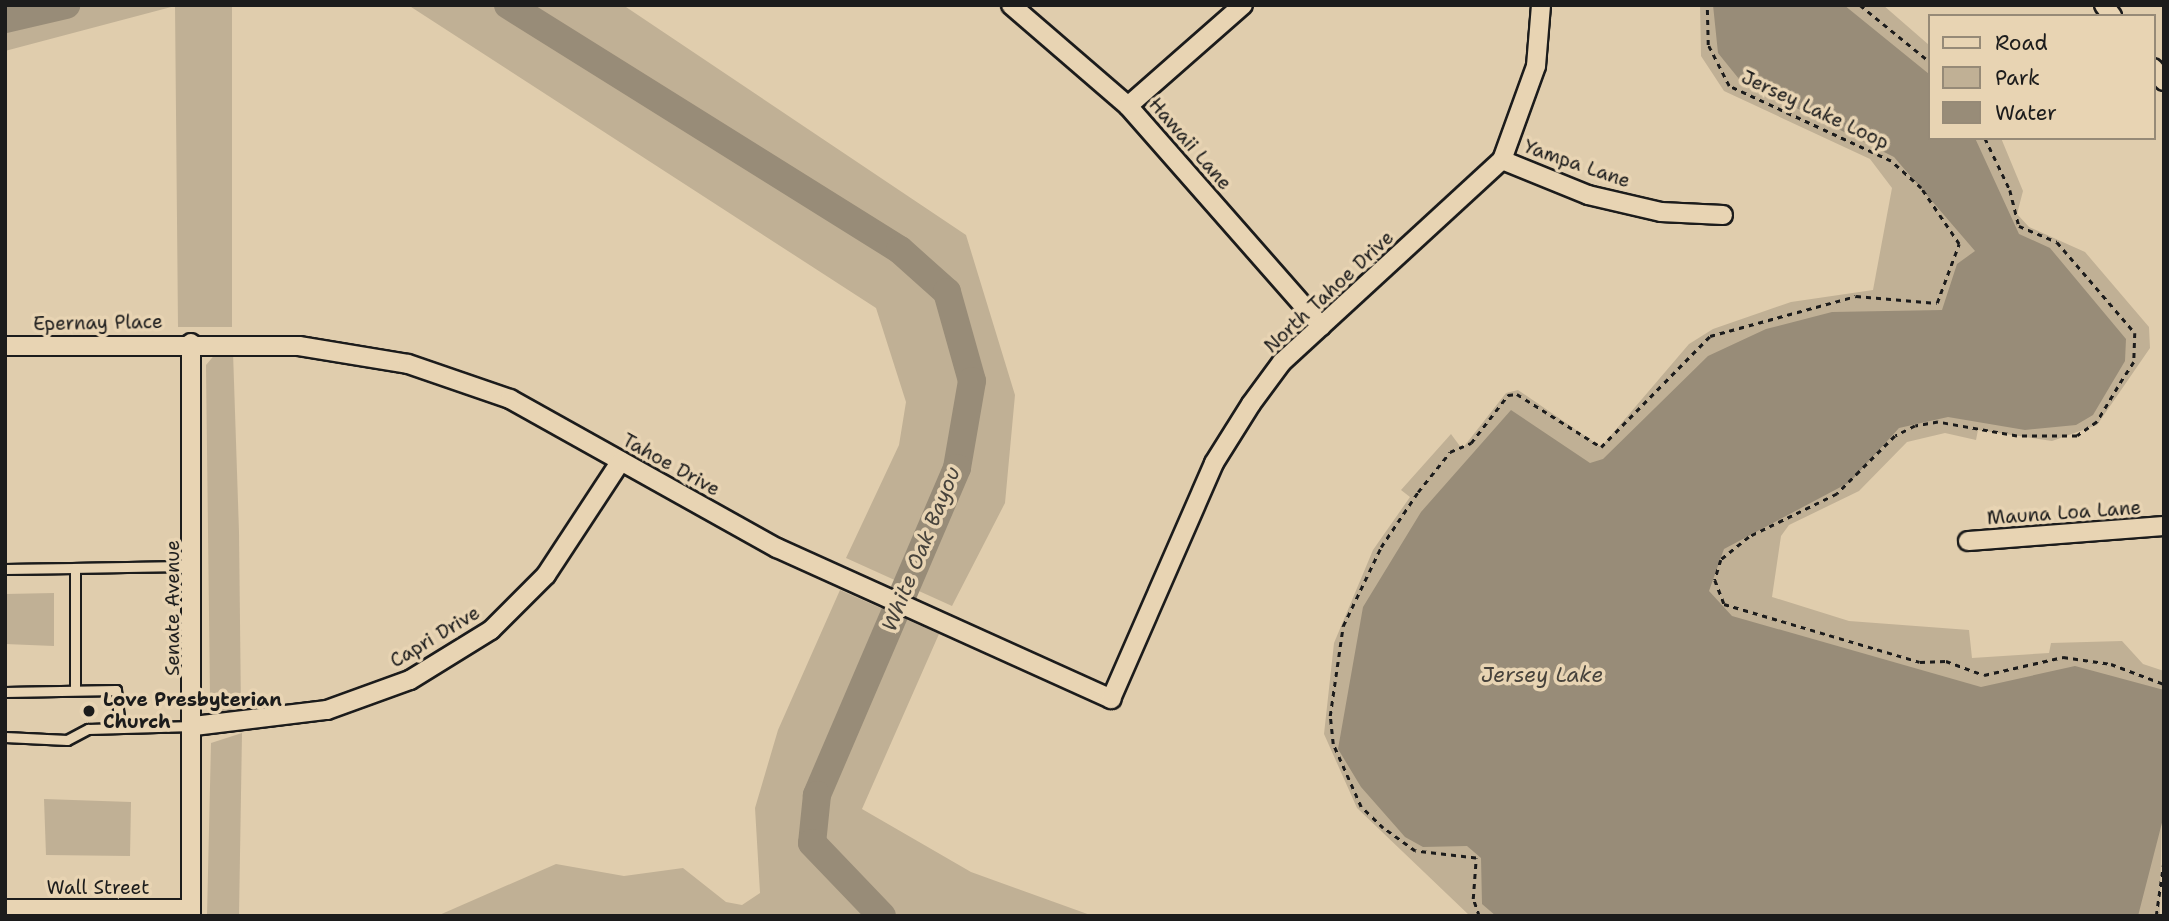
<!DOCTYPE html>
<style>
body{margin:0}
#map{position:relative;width:2169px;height:921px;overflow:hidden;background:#e0cdad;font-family:"Shantell Sans",sans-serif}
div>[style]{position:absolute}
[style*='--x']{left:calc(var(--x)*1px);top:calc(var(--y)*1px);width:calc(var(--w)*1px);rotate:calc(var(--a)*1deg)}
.green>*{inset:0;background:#c0b095}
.water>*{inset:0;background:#988c78}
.river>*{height:28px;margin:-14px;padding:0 14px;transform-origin:14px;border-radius:14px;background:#988c78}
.path>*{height:2.5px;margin-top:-1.25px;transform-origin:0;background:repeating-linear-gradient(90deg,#1c1c1c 0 5px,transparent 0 10px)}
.roads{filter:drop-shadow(2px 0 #1c1c1c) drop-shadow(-2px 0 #1c1c1c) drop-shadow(0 2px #1c1c1c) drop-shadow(0 -2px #1c1c1c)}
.service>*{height:9px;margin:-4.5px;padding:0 4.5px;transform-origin:4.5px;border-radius:4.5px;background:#e8d4b3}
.minor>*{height:18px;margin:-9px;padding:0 9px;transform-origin:9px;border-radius:9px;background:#e8d4b3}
.dots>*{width:19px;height:19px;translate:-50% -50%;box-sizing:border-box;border:4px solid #e8d4b3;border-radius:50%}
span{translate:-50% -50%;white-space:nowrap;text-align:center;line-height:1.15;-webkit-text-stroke:7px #e8d4b3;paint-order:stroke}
.street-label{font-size:19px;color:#1c1c1c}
.poi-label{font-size:19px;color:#1c1c1c;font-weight:700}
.left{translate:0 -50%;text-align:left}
.water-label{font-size:21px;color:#47433c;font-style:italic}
.frame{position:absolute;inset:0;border:7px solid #1c1c1c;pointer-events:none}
.legend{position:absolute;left:1928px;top:14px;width:228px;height:126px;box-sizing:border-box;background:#e8d4b3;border:2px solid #968a77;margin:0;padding:9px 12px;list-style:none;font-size:21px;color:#1c1c1c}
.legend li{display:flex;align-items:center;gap:14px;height:35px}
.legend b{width:35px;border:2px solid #968a77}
</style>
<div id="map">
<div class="green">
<i style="clip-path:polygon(5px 5px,232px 5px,232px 327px,178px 327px,175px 6px,5px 51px)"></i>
<i style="clip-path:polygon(408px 5px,623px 5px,966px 235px,1015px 395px,1005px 503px,952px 606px,846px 558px,899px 445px,906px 402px,876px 308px)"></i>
<i style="clip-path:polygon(1700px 5px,1883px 5px,1929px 45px,1929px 138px,2001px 138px,2023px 191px,2017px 214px,2029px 227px,2085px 252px,2149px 327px,2150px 348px,2097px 425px,2052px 441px,1978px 430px,1976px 440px,1945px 433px,1907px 442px,1859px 491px,1789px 525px,1781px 536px,1772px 597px,1849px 621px,1969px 630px,1972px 658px,2049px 653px,2051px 643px,2122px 641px,2143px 664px,2164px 671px,2160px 916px,1470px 916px,1357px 808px,1324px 734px,1334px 643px,1373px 550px,1410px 497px,1401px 490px,1451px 434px,1462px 449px,1506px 393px,1518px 390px,1601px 447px,1689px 344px,1713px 329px,1791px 302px,1873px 290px,1892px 188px,1870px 159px,1724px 91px,1701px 56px)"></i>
<i style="clip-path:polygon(217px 352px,233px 352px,239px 532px,241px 712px,225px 713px,212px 706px,210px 696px,206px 365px)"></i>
<i style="clip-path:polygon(840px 590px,939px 634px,862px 809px,971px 872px,1093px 916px,437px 916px,556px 864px,624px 876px,683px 868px,726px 902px,742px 905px,760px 893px,755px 808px,778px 730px)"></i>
<i style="clip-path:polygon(54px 593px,54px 646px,5px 644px,5px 594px)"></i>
<i style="clip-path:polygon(242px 733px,239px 916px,207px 916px,211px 743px)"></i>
<i style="clip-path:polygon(44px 799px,131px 802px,130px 856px,46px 855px)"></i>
</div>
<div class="water">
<i style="clip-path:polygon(1713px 5px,1844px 5px,1929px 74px,1929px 138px,1975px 138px,2019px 234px,2050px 248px,2126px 339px,2125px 361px,2093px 415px,2076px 425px,2025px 430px,1948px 417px,1899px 428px,1850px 482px,1724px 549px,1709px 591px,1732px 616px,1981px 687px,2075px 666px,2164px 690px,2164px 815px,2138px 916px,1496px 916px,1482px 904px,1481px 858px,1467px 846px,1423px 847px,1405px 837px,1361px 787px,1338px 749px,1363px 607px,1421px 512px,1511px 410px,1590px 463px,1603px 459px,1708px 356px,1766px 329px,1832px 312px,1942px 310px,1957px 264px,1975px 251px,1894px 157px,1739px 79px,1718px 53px)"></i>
</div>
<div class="river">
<i style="--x:508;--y:5;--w:462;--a:32"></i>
<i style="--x:900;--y:250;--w:63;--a:41.8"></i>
<i style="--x:947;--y:292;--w:92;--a:74.3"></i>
<i style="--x:972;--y:381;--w:88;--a:99.8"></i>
<i style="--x:957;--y:468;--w:356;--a:113.2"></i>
<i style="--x:817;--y:795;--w:48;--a:95.9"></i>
<i style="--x:812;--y:843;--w:101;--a:46.2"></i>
<i style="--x:5;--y:19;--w:63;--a:-12.9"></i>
</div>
<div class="path">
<i style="--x:1860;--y:5;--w:89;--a:39.1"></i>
<i style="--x:1985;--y:138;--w:58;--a:64.3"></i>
<i style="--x:2010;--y:190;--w:37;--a:76"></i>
<i style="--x:2019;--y:226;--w:41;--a:22.8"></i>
<i style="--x:2057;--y:242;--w:120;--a:49.4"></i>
<i style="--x:2135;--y:333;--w:29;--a:92"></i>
<i style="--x:2134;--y:362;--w:30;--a:123"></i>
<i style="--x:2118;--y:387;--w:41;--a:121"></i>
<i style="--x:2097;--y:422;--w:24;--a:145"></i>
<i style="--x:2077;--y:436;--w:60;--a:180"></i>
<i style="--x:2017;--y:436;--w:80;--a:-170"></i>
<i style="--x:1938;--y:422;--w:23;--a:170"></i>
<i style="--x:1915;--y:426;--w:22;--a:153"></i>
<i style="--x:1895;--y:436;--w:82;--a:135"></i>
<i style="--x:1837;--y:494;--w:98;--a:154"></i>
<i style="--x:1749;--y:537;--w:36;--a:141"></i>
<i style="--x:1721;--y:560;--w:21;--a:107"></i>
<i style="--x:1715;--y:580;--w:26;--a:69"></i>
<i style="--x:1724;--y:604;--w:204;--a:16.5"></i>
<i style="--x:1920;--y:662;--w:26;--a:-2"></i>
<i style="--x:1946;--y:661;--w:40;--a:20.2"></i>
<i style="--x:1984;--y:675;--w:81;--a:-12.8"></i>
<i style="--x:2063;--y:657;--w:49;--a:8.3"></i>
<i style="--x:2111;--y:664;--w:57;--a:20.7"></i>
<i style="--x:1479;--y:916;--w:18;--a:-109"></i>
<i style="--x:1473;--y:899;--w:41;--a:-85.8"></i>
<i style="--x:1476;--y:858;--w:61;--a:-173.5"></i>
<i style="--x:1415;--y:851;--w:39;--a:-144"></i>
<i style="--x:1383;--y:828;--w:30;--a:-136"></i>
<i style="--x:1361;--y:807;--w:69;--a:-114"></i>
<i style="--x:1333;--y:744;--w:28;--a:-96"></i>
<i style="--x:1330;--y:716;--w:91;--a:-81.8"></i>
<i style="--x:1343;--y:626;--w:88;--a:-64.3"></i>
<i style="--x:1381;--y:547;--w:66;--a:-56.1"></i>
<i style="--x:1418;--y:492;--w:51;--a:-51.3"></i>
<i style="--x:1450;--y:452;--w:23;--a:-23"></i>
<i style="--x:1471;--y:443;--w:61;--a:-52.4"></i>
<i style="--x:1508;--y:395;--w:9;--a:-6"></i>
<i style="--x:1517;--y:394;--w:99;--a:32.2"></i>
<i style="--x:1601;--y:447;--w:156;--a:-45.5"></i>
<i style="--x:1710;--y:336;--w:151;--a:-15.3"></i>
<i style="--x:1856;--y:296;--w:81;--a:4.9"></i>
<i style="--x:1937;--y:303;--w:63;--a:-69.6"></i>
<i style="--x:1959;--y:244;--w:68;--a:-124.2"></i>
<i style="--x:1921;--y:188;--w:40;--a:-138"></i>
<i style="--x:1891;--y:161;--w:179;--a:-155.2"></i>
<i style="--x:1729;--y:86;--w:46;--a:-117.1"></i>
<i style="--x:1708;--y:45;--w:40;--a:-91.4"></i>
<i style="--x:2156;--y:916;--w:58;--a:-82"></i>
</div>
<div class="roads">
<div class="service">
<i style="--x:5;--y:569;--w:70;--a:-0.8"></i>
<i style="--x:75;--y:686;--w:118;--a:-90"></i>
<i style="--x:75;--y:568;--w:118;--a:-1"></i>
<i style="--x:5;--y:692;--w:111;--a:-1"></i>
<i style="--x:116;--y:690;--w:36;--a:84"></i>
<i style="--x:5;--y:737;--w:62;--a:2.8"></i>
<i style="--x:67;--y:740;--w:24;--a:-28"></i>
<i style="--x:88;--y:729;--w:105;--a:-1.6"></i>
</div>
<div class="minor">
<i style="--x:1011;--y:5;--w:155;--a:40.8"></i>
<i style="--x:1128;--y:106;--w:293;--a:48.7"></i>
<i style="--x:2104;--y:5;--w:14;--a:54"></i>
<i style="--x:2153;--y:68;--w:17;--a:50"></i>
<i style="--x:1128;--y:106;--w:153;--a:-41.3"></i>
<i style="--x:1502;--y:160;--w:93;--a:22.1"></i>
<i style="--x:1588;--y:195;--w:75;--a:13.1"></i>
<i style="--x:1661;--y:212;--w:62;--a:2.8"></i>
<i style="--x:5;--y:346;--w:294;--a:0"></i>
<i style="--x:299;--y:346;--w:110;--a:9.4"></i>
<i style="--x:408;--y:364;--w:108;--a:18.9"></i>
<i style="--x:510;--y:399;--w:306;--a:29.2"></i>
<i style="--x:777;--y:548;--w:367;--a:24.3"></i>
<i style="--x:1111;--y:699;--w:257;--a:-66.4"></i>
<i style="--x:1214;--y:463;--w:70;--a:-57.9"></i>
<i style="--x:1251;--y:404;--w:52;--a:-53.6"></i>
<i style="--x:1282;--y:362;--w:299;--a:-42.6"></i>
<i style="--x:1502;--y:160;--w:100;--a:-70.1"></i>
<i style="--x:1536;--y:66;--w:61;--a:-85.3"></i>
<i style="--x:1968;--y:541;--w:197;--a:-4.4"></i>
<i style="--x:194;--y:726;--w:134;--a:-6.9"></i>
<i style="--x:327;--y:710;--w:88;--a:-19.9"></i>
<i style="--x:410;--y:680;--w:95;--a:-31.7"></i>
<i style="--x:491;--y:630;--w:78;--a:-45"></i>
<i style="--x:546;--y:575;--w:136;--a:-56.7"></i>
<i style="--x:5;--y:909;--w:186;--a:0"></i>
<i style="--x:191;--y:916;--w:573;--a:-90"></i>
</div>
</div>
<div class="dots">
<i style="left:89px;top:711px;background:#1c1c1c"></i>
</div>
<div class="street-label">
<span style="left:1815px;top:110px;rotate:25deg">Jersey Lake Loop</span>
<span style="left:1190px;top:144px;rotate:49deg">Hawaii Lane</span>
<span style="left:1577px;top:164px;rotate:19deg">Yampa Lane</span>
<span style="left:1329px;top:292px;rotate:-43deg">North Tahoe Drive</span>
<span style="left:98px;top:323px;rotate:-1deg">Epernay Place</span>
<span style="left:671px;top:465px;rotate:29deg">Tahoe Drive</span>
<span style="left:2064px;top:513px;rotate:-4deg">Mauna Loa Lane</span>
<span style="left:173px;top:608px;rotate:-90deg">Senate Avenue</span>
<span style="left:435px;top:637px;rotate:-31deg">Capri Drive</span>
<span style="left:98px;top:888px">Wall Street</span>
</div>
<div class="poi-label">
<span class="left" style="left:103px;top:711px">Love Presbyterian<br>Church</span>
</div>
<div class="water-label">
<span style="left:921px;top:549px;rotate:-68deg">White Oak Bayou</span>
<span style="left:1542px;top:675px">Jersey Lake</span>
</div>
<div class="frame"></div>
<ul class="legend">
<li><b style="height:9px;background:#e8d4b3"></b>Road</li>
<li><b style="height:19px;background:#c0b095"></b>Park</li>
<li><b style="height:19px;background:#988c78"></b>Water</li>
</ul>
</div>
